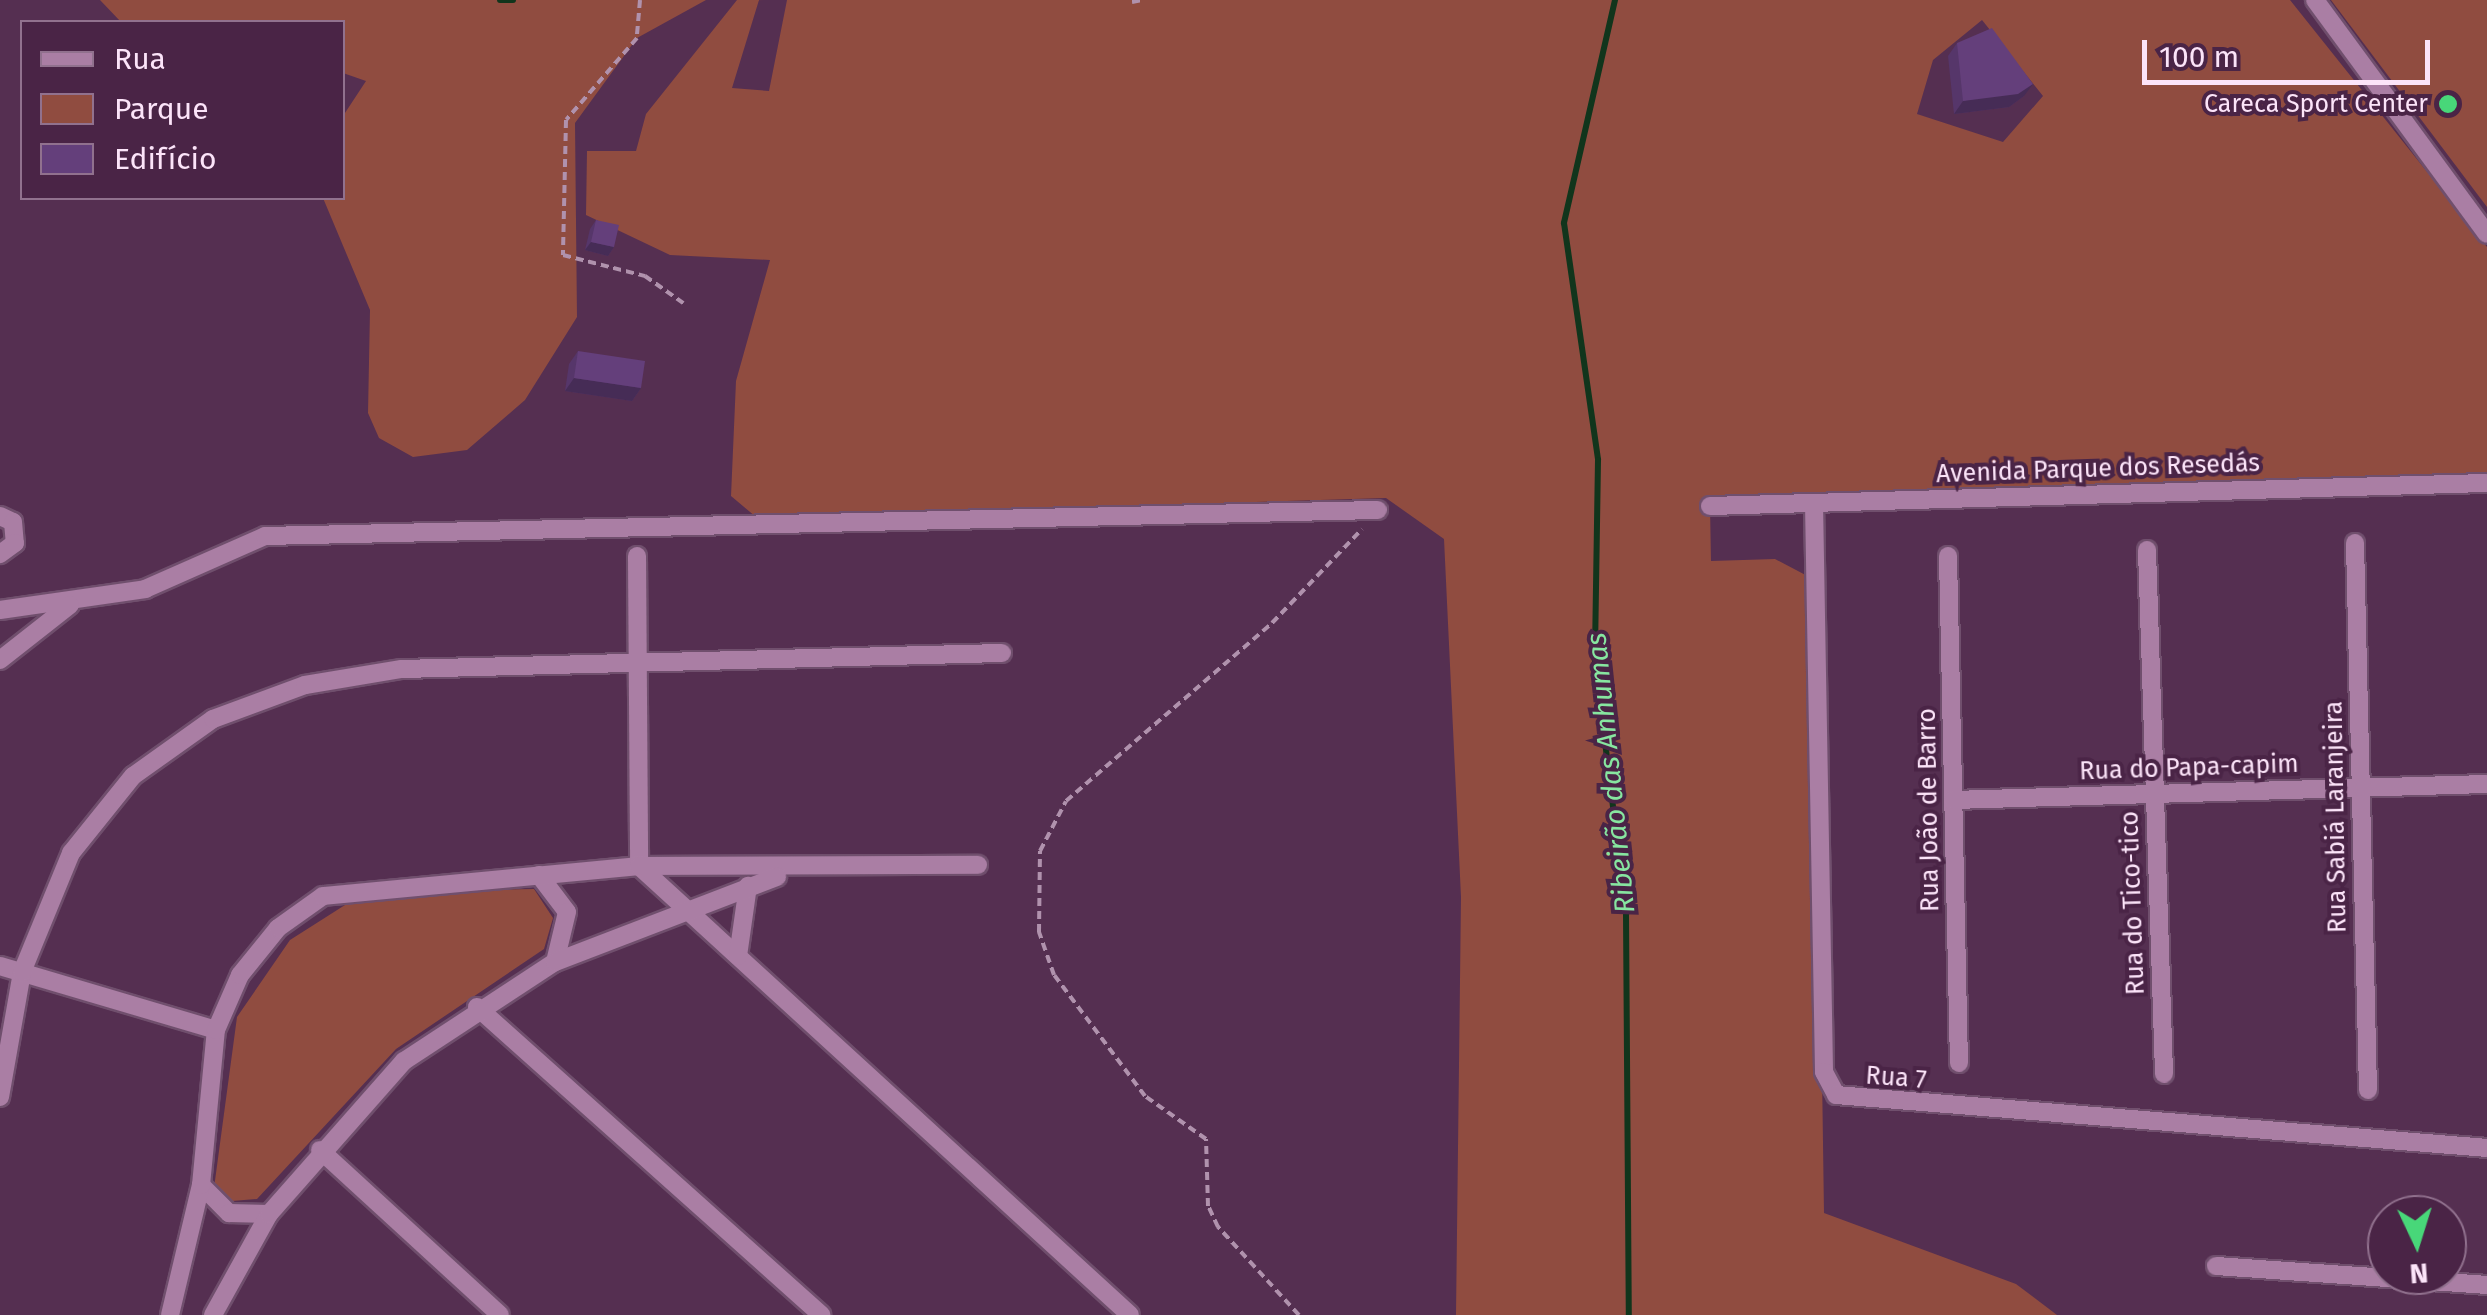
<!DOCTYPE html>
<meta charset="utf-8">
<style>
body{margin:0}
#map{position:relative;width:2487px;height:1315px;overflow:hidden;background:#552f51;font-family:"Fira Sans",sans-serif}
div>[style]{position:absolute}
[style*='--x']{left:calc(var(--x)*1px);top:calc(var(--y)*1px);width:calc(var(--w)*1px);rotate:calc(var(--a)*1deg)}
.green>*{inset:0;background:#904c40}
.stream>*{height:6px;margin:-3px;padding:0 3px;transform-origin:3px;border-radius:3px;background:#11351c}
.path>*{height:4px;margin-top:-2px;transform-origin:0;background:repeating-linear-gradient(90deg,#b092ad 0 8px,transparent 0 13px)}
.roads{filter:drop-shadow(2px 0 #704f6d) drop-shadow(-2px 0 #704f6d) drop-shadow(0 2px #704f6d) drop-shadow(0 -2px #704f6d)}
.minor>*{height:18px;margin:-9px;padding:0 9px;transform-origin:9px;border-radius:9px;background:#aa7ea4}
.wall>*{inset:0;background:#56366a}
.shaded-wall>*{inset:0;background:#462c56}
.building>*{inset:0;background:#643f7b}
.dots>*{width:28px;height:28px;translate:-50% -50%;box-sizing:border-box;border:5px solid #4a2446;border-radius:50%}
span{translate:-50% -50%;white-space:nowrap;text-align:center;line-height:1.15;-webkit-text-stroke:8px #4a2446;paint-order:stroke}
.poi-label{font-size:25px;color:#fce4f9}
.right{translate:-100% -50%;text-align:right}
.street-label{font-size:25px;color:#fce4f9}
.water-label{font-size:28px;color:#87e6a0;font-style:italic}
.legend{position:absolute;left:20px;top:20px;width:325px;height:180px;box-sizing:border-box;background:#4a2446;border:2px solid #91718e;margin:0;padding:12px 18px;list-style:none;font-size:30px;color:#fce4f9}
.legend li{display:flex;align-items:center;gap:20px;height:50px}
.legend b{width:50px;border:2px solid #91718e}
.north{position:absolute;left:2367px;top:1195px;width:100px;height:100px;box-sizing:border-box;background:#4a2446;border:2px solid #91718e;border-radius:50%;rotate:176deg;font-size:28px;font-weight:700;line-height:40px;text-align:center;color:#fce4f9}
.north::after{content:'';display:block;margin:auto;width:35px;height:45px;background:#48d779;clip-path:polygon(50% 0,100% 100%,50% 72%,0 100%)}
.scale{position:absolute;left:2142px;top:40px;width:288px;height:45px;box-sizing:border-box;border:5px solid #fce4f9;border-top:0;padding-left:12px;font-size:30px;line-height:35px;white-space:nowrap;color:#fce4f9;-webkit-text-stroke:8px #4a2446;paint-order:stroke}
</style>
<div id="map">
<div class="green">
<i style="clip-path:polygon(100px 0,706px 0,637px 38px,575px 123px,577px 317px,525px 400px,467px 450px,413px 457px,379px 438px,368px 413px,370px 310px,323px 198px,342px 198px,343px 116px,366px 81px,343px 73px,342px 22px,121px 22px)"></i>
<i style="clip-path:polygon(evenodd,737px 0,759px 0,732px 88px,769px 91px,787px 0,2290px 0,2487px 247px,2487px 484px,1710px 506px,1711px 561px,1775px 559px,1815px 580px,1824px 1213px,2016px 1284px,2057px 1315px,1456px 1315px,1461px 897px,1444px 539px,1386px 498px,756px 517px,731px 496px,736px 381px,770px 260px,670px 255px,586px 215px,587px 151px,636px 151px,646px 114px,737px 0,1982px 20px,2043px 96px,2003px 142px,1917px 114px,1933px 60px,1982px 20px)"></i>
<i style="clip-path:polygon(2331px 0,2487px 0,2487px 207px)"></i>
<i style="clip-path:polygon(534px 889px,553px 918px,544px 949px,396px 1049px,257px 1199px,232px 1201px,214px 1188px,237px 1017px,290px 940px,345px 905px,387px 892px)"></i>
</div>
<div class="stream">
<i style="--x:500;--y:0;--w:13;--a:0"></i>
<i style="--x:1615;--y:0;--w:229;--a:102.9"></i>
<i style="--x:1564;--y:223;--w:239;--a:81.8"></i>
<i style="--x:1598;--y:460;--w:200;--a:90.9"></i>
<i style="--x:1595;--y:660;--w:256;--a:83"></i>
<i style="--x:1626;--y:914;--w:401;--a:89.6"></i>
</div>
<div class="path">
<i style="--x:640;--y:0;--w:38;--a:95"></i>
<i style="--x:637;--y:38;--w:108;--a:130.9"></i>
<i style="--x:566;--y:120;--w:135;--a:91.3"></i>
<i style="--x:563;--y:255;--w:85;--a:14.4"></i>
<i style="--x:645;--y:276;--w:47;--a:35.4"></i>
<i style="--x:1132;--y:2;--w:10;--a:-11"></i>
<i style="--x:1299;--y:1315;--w:120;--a:-132.6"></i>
<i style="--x:1218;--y:1227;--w:23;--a:-115"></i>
<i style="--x:1208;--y:1206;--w:67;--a:-91.7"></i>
<i style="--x:1206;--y:1139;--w:75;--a:-144.8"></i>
<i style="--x:1145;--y:1096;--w:151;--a:-126.9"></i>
<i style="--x:1054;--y:975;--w:46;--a:-109.2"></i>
<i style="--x:1039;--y:932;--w:81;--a:-89.3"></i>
<i style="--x:1040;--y:851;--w:56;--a:-62.5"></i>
<i style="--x:1066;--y:801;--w:272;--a:-40.8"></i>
<i style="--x:1272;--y:623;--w:130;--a:-46.2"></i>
</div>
<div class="roads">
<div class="minor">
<i style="--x:2315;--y:0;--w:290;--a:53.7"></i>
<i style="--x:1814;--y:503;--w:569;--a:88.99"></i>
<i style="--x:1824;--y:1072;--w:26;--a:62"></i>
<i style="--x:1836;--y:1095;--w:653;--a:4.65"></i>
<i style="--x:1710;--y:506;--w:777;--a:-1.7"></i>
<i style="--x:0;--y:516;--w:14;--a:25"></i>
<i style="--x:13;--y:522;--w:21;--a:85"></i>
<i style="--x:15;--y:543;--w:19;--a:144"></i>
<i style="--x:2355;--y:543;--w:547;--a:88.64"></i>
<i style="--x:2147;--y:550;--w:524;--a:88.14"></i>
<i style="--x:637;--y:556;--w:310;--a:89.6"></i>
<i style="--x:639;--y:866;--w:665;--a:42.44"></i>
<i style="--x:1948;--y:556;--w:507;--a:88.76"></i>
<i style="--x:0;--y:610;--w:147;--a:-8.2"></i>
<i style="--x:145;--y:589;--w:131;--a:-23.8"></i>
<i style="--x:265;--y:536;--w:1113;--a:-1.34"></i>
<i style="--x:0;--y:660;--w:89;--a:-38.2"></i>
<i style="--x:1953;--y:800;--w:534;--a:-1.72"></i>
<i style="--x:539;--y:875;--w:46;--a:52.9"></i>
<i style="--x:567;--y:912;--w:51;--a:103.5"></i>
<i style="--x:738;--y:956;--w:71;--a:-81.9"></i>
<i style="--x:0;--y:966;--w:225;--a:16.5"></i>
<i style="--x:477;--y:1007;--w:462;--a:41.8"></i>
<i style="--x:0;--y:1097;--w:127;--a:-80"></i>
<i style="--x:22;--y:972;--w:129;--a:-67.6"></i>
<i style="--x:71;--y:853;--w:99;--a:-51.2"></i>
<i style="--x:133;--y:776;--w:98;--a:-35.5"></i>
<i style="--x:213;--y:719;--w:98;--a:-20.3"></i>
<i style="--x:305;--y:685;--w:98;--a:-9.4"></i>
<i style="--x:402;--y:669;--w:600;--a:-1.53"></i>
<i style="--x:320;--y:1150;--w:244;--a:42.5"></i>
<i style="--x:201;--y:1185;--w:40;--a:45"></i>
<i style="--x:229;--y:1213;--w:40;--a:1.4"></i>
<i style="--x:2216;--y:1266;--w:272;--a:4"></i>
<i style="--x:170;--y:1315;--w:134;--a:-76.6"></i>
<i style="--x:201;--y:1185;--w:156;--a:-84.5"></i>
<i style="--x:216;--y:1030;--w:60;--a:-66.4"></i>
<i style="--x:240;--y:975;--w:60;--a:-51"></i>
<i style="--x:278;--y:928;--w:55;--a:-35.4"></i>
<i style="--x:323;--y:896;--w:317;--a:-5.4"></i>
<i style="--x:639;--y:866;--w:339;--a:-0.2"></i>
<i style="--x:213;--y:1315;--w:115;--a:-61"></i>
<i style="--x:269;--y:1214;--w:204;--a:-48.6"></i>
<i style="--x:404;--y:1061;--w:181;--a:-33.3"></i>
<i style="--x:555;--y:962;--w:238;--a:-21"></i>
</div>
</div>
<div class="wall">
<i style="clip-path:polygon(1957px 43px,2024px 96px,2009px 107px,1954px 114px,1948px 56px)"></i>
<i style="clip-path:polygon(596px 220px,614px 247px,608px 256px,585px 250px,590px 229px)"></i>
<i style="clip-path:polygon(578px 351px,641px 388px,632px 401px,565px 391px,569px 364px)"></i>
</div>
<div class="shaded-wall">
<i style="clip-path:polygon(2033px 84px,2024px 96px,2009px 107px,1954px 114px,1963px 101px)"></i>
<i style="clip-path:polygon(591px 242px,614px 247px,608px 256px,585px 250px)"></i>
<i style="clip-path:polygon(574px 378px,641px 388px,632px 401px,565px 391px)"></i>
</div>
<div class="building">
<i style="clip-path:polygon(1992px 28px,2033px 84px,2018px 94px,1963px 101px,1957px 43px)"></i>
<i style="clip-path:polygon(596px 220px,619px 225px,614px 247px,591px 242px)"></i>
<i style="clip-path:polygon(578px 351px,645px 361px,641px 388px,574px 378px)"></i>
</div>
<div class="dots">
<i style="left:2448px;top:104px;background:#48d779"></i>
</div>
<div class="poi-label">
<span class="right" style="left:2428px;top:104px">Careca Sport Center</span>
</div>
<div class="street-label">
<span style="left:2098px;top:469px;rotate:-2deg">Avenida Parque dos Resedás</span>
<span style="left:2189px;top:768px;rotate:-2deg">Rua do Papa-capim</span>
<span style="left:1929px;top:810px;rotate:-91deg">Rua João de Barro</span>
<span style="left:2336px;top:817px;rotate:-91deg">Rua Sabiá Laranjeira</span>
<span style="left:2133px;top:903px;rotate:-92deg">Rua do Tico-tico</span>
<span style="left:1896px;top:1078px;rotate:4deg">Rua 7</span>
</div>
<div class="water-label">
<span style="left:1611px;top:773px;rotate:-96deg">Ribeirão das Anhumas</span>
</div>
<ul class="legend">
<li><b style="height:12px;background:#aa7ea4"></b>Rua</li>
<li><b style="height:28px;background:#904c40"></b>Parque</li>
<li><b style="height:28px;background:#643f7b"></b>Edifício</li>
</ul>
<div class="north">N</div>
<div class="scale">100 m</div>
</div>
